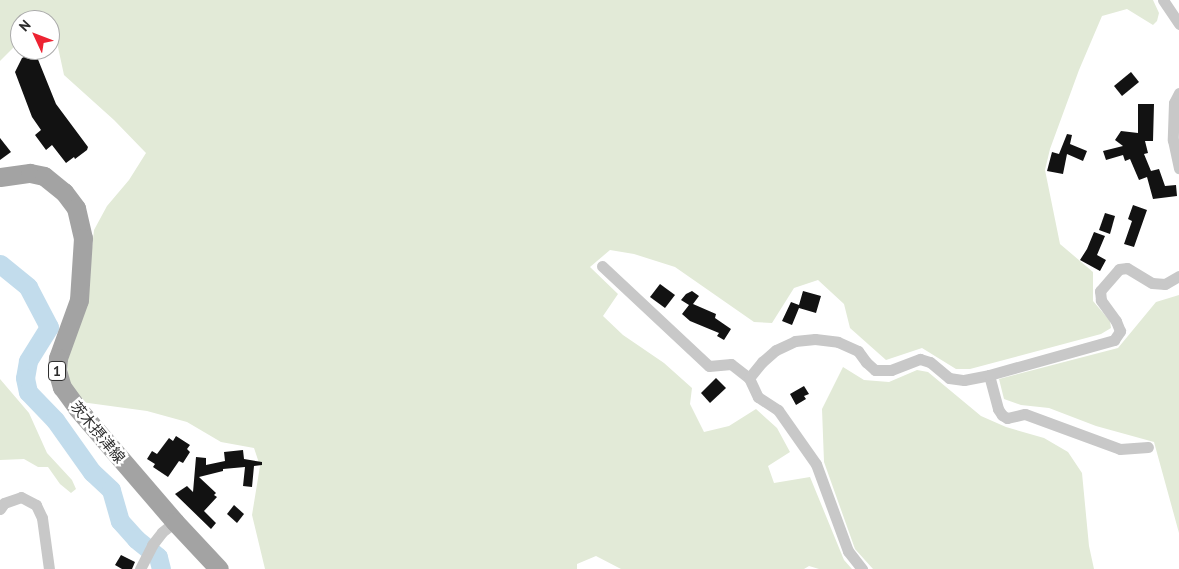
<!DOCTYPE html>
<meta charset="utf-8">
<style>
body{margin:0}
#map{position:relative;width:1179px;height:569px;overflow:hidden;background:#fff;font-family:"PT Sans","Noto Sans JP",sans-serif}
div>[style]{position:absolute}
[style*='--x']{left:calc(var(--x)*1px);top:calc(var(--y)*1px);width:calc(var(--w)*1px);rotate:calc(var(--a)*1deg)}
.green>*{inset:0;background:#e2ead7}
.river>*{height:19px;margin:-9.5px;padding:0 9.5px;transform-origin:9.5px;border-radius:9.5px;background:#c2dcec}
.building>*{inset:0;background:#121212}
.street>*{height:11px;margin:-5.5px;padding:0 5.5px;transform-origin:5.5px;border-radius:5.5px;background:#c8c8c8}
.primary>*{height:19px;margin:-9.5px;padding:0 9.5px;transform-origin:9.5px;border-radius:9.5px;background:#a3a3a3}
span{translate:-50% -50%;white-space:nowrap;text-align:center;line-height:1.15;-webkit-text-stroke:5px #fff;paint-order:stroke}
.shield-label span{padding:1px 4px;background:#fff;border:1px solid;border-radius:4px;-webkit-text-stroke-width:0}
.shield-label{font-size:14px;color:#2b2b2b;font-weight:700}
.street-label{font-size:15px;color:#2b2b2b}
.north{position:absolute;left:10px;top:10px;width:50px;height:50px;box-sizing:border-box;background:#fff;border:1px solid #aaa;border-radius:50%;rotate:313deg;font-size:14px;font-weight:700;line-height:20px;text-align:center;color:#2b2b2b}
.north::after{content:'';display:block;margin:auto;width:18px;height:22px;background:#ed2332;clip-path:polygon(50% 0,100% 100%,50% 72%,0 100%)}
</style>
<div id="map">
<div class="green">
<i style="clip-path:polygon(0 0,1153px 0,1159px 13px,1157px 21px,1153px 25px,1127px 9px,1102px 16px,1079px 70px,1050px 149px,1045px 170px,1060px 244px,1093px 272px,1093px 301px,1110px 321px,1111px 328px,1101px 334px,970px 369px,956px 369px,922px 348px,886px 360px,850px 328px,844px 304px,818px 280px,794px 288px,772px 323px,754px 322px,675px 267px,634px 254px,610px 250px,590px 267px,618px 294px,603px 316px,623px 335px,664px 363px,692px 388px,690px 404px,704px 432px,729px 426px,756px 409px,777px 428px,790px 452px,768px 466px,774px 483px,810px 477px,844px 560px,852px 569px,819px 569px,809px 566px,804px 569px,621px 569px,596px 556px,577px 564px,577px 569px,265px 569px,252px 515px,260px 466px,254px 448px,221px 442px,187px 422px,147px 411px,81px 402px,70px 390px,66px 359px,86px 302px,94px 230px,107px 206px,129px 180px,146px 153px,114px 120px,64px 75px,56px 38px,50px 38px,50px 20px,20px 20px,20px 41px,0 61px)"></i>
<i style="clip-path:polygon(1179px 295px,1179px 533px,1154px 442px,1096px 426px,1049px 408px,1021px 405px,1004px 399px,999px 379px,1118px 348px,1156px 302px)"></i>
<i style="clip-path:polygon(843px 367px,864px 380px,889px 382px,917px 370px,928px 372px,981px 416px,1006px 427px,1044px 438px,1068px 452px,1082px 473px,1089px 546px,1094px 569px,873px 569px,855px 549px,824px 462px,822px 409px)"></i>
<i style="clip-path:polygon(0 379px,29px 413px,47px 453px,72px 480px,76px 489px,71px 493px,60px 484px,48px 467px,38px 467px,24px 459px,0 460px)"></i>
</div>
<div class="river">
<i style="--x:0;--y:264;--w:36;--a:39"></i>
<i style="--x:28;--y:287;--w:45;--a:62.3"></i>
<i style="--x:49;--y:327;--w:40;--a:122"></i>
<i style="--x:28;--y:361;--w:17;--a:100"></i>
<i style="--x:25;--y:378;--w:14;--a:78"></i>
<i style="--x:28;--y:392;--w:39;--a:46"></i>
<i style="--x:55;--y:420;--w:64;--a:54.6"></i>
<i style="--x:92;--y:472;--w:26;--a:43"></i>
<i style="--x:111;--y:490;--w:32;--a:74"></i>
<i style="--x:120;--y:521;--w:24;--a:48"></i>
<i style="--x:136;--y:539;--w:28;--a:39"></i>
<i style="--x:158;--y:557;--w:12;--a:76"></i>
</div>
<div class="building">
<i style="clip-path:polygon(35px 52px,56px 104px,88px 147px,87px 150px,75px 159px,74px 157px,66px 163px,52px 145px,46px 150px,35px 135px,41px 130px,32px 117px,15px 72px,22px 58px)"></i>
<i style="clip-path:polygon(1131px 72px,1139px 82px,1122px 96px,1114px 86px)"></i>
<i style="clip-path:polygon(1138px 104px,1154px 104px,1153px 141px,1145px 141px,1148px 153px,1144px 154px,1151px 171px,1159px 169px,1165px 186px,1176px 185px,1177px 196px,1153px 199px,1147px 177px,1139px 180px,1130px 159px,1125px 161px,1123px 155px,1106px 160px,1103px 151px,1123px 146px,1115px 140px,1121px 131px,1138px 133px)"></i>
<i style="clip-path:polygon(1067px 134px,1072px 135px,1070px 144px,1087px 151px,1083px 161px,1067px 154px,1063px 174px,1047px 171px,1052px 152px,1059px 154px)"></i>
<i style="clip-path:polygon(0 138px,11px 152px,0 160px)"></i>
<i style="clip-path:polygon(1133px 205px,1147px 210px,1134px 247px,1124px 244px,1132px 221px,1128px 219px)"></i>
<i style="clip-path:polygon(1105px 213px,1115px 216px,1110px 234px,1099px 230px)"></i>
<i style="clip-path:polygon(1094px 232px,1105px 236px,1097px 255px,1106px 260px,1100px 271px,1080px 260px,1087px 249px)"></i>
<i style="clip-path:polygon(660px 284px,675px 295px,665px 308px,650px 297px)"></i>
<i style="clip-path:polygon(692px 291px,699px 296px,693px 304px,716px 314px,715px 318px,731px 329px,724px 340px,717px 336px,719px 333px,690px 321px,682px 314px,689px 305px,681px 300px,686px 294px)"></i>
<i style="clip-path:polygon(803px 291px,821px 296px,816px 313px,799px 308px,792px 325px,782px 321px,791px 302px,799px 305px)"></i>
<i style="clip-path:polygon(716px 378px,726px 388px,710px 403px,701px 393px)"></i>
<i style="clip-path:polygon(804px 386px,809px 394px,804px 396px,806px 399px,796px 405px,790px 394px)"></i>
<i style="clip-path:polygon(176px 436px,190px 445px,187px 449px,190px 452px,183px 463px,179px 461px,168px 477px,153px 467px,155px 464px,147px 459px,152px 451px,157px 454px,169px 438px,173px 441px)"></i>
<i style="clip-path:polygon(243px 450px,244px 459px,262px 462px,262px 465px,254px 466px,252px 487px,243px 486px,245px 467px,223px 469px,223px 471px,199px 477px,216px 493px,214px 495px,217px 497px,204px 511px,216px 523px,211px 529px,175px 494px,187px 486px,193px 492px,196px 457px,206px 458px,206px 465px,225px 461px,224px 452px)"></i>
<i style="clip-path:polygon(234px 505px,244px 514px,237px 523px,227px 514px)"></i>
<i style="clip-path:polygon(121px 555px,135px 562px,132px 569px,122px 569px,115px 565px)"></i>
</div>
<div class="street">
<i style="--x:1163;--y:0;--w:29;--a:56"></i>
<i style="--x:1179;--y:93;--w:11;--a:117"></i>
<i style="--x:1174;--y:103;--w:37;--a:92"></i>
<i style="--x:1173;--y:140;--w:29;--a:78"></i>
<i style="--x:602;--y:266;--w:146;--a:43.1"></i>
<i style="--x:709;--y:366;--w:22;--a:-5"></i>
<i style="--x:731;--y:364;--w:23;--a:38"></i>
<i style="--x:749;--y:378;--w:21;--a:65"></i>
<i style="--x:758;--y:397;--w:24;--a:33"></i>
<i style="--x:778;--y:410;--w:66;--a:54.9"></i>
<i style="--x:816;--y:464;--w:93;--a:69.8"></i>
<i style="--x:848;--y:551;--w:23;--a:52"></i>
<i style="--x:989;--y:375;--w:35;--a:75"></i>
<i style="--x:998;--y:409;--w:7;--a:56"></i>
<i style="--x:1002;--y:415;--w:6;--a:31"></i>
<i style="--x:1007;--y:418;--w:18;--a:-13"></i>
<i style="--x:1025;--y:414;--w:101;--a:20.2"></i>
<i style="--x:1120;--y:449;--w:28;--a:-4"></i>
<i style="--x:749;--y:378;--w:21;--a:-51"></i>
<i style="--x:762;--y:362;--w:18;--a:-41"></i>
<i style="--x:776;--y:350;--w:21;--a:-25"></i>
<i style="--x:795;--y:341;--w:20;--a:-6"></i>
<i style="--x:815;--y:339;--w:23;--a:7"></i>
<i style="--x:838;--y:342;--w:22;--a:24"></i>
<i style="--x:858;--y:351;--w:14;--a:54"></i>
<i style="--x:866;--y:362;--w:12;--a:42"></i>
<i style="--x:875;--y:370;--w:16;--a:0"></i>
<i style="--x:891;--y:370;--w:31;--a:-21"></i>
<i style="--x:920;--y:359;--w:10;--a:17"></i>
<i style="--x:930;--y:362;--w:25;--a:40"></i>
<i style="--x:949;--y:378;--w:15;--a:8"></i>
<i style="--x:964;--y:380;--w:25;--a:-11"></i>
<i style="--x:989;--y:375;--w:130;--a:-15.6"></i>
<i style="--x:1114;--y:340;--w:11;--a:-56"></i>
<i style="--x:1120;--y:331;--w:11;--a:-112"></i>
<i style="--x:1116;--y:321;--w:26;--a:-126"></i>
<i style="--x:1101;--y:300;--w:9;--a:-96"></i>
<i style="--x:1100;--y:291;--w:29;--a:-49"></i>
<i style="--x:1119;--y:269;--w:8;--a:-7"></i>
<i style="--x:1127;--y:268;--w:29;--a:31"></i>
<i style="--x:1152;--y:283;--w:13;--a:4"></i>
<i style="--x:1165;--y:284;--w:16;--a:-30"></i>
<i style="--x:0;--y:509;--w:7;--a:-56"></i>
<i style="--x:4;--y:503;--w:18;--a:-19"></i>
<i style="--x:21;--y:497;--w:17;--a:28"></i>
<i style="--x:36;--y:505;--w:14;--a:65"></i>
<i style="--x:42;--y:518;--w:51;--a:82.2"></i>
<i style="--x:140;--y:569;--w:27;--a:-63"></i>
<i style="--x:152;--y:545;--w:16;--a:-52"></i>
<i style="--x:162;--y:532;--w:16;--a:-38"></i>
</div>
<div class="primary">
<i style="--x:0;--y:177;--w:30;--a:-8"></i>
<i style="--x:30;--y:173;--w:14;--a:12"></i>
<i style="--x:44;--y:176;--w:26;--a:39"></i>
<i style="--x:64;--y:192;--w:20;--a:53"></i>
<i style="--x:76;--y:208;--w:31;--a:77"></i>
<i style="--x:83;--y:238;--w:62;--a:93.7"></i>
<i style="--x:79;--y:300;--w:62;--a:109.9"></i>
<i style="--x:58;--y:358;--w:12;--a:95"></i>
<i style="--x:57;--y:370;--w:18;--a:74"></i>
<i style="--x:62;--y:387;--w:26;--a:54"></i>
<i style="--x:77;--y:408;--w:150;--a:49.3"></i>
<i style="--x:175;--y:522;--w:64;--a:46.9"></i>
</div>
<div class="shield-label">
<span style="left:57px;top:371px">1</span>
</div>
<div class="street-label">
<span style="left:98px;top:432px;rotate:50deg">茨木摂津線</span>
</div>
<div class="north">N</div>
</div>
